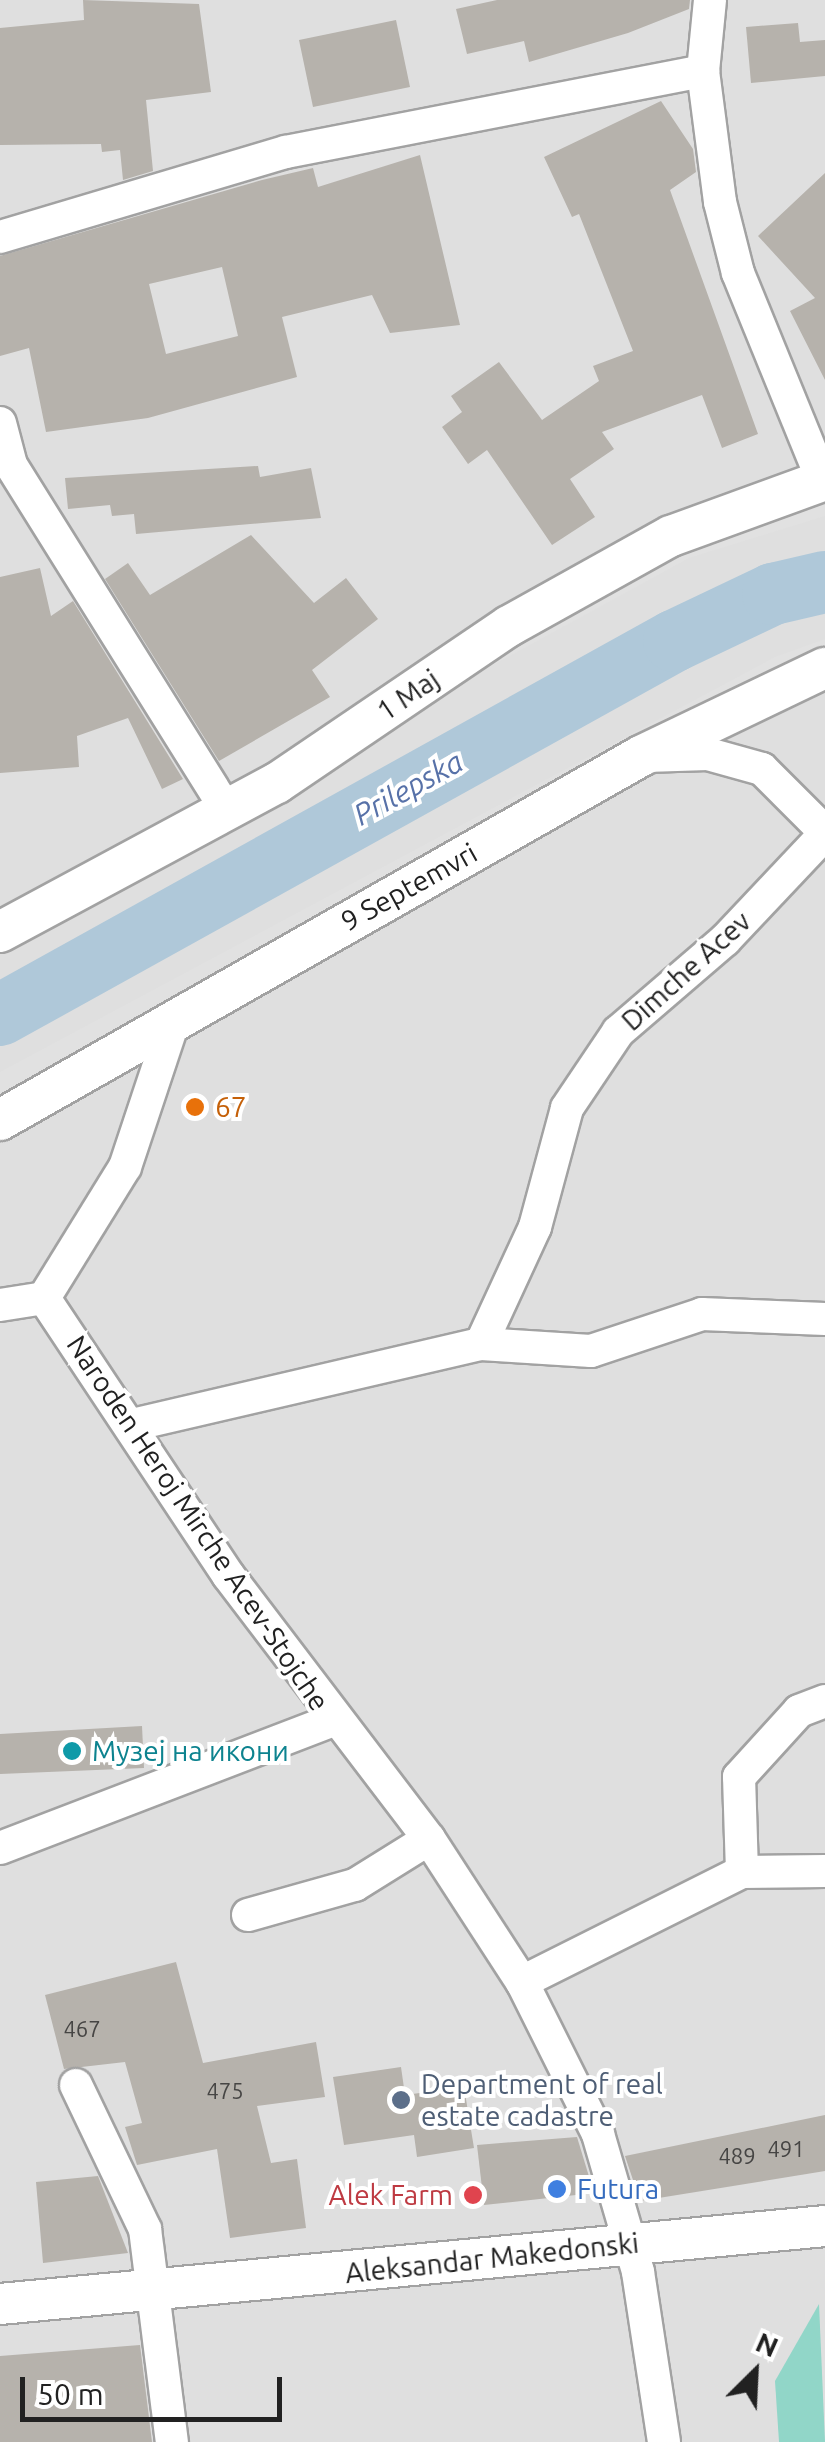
<!DOCTYPE html>
<meta charset="utf-8">
<style>
body{margin:0}
#map{position:relative;width:825px;height:2442px;overflow:hidden;background:#f1efe9;font-family:Ubuntu,sans-serif}
div>[style]{position:absolute}
[style*='--x']{left:calc(var(--x)*1px);top:calc(var(--y)*1px);width:calc(var(--w)*1px);rotate:calc(var(--a)*1deg)}
.residential>*{inset:0;background:#dfdfdf}
.pitch>*{inset:0;background:#91d6c8}
.parking>*{inset:0;background:#e1e1e1}
.river>*{height:62px;margin:-31px;padding:0 31px;transform-origin:31px;border-radius:31px;background:#afc8d9}
.building>*{inset:0;background:#b6b2ac}
.roads{filter:drop-shadow(2px 0 #a2a2a2) drop-shadow(-2px 0 #a2a2a2) drop-shadow(0 2px #a2a2a2) drop-shadow(0 -2px #a2a2a2)}
.minor>*{height:32px;margin:-16px;padding:0 16px;transform-origin:16px;border-radius:16px;background:#fff}
.tertiary>*{height:40px;margin:-20px;padding:0 20px;transform-origin:20px;border-radius:20px;background:#fff}
.dots>*{width:28px;height:28px;translate:-50% -50%;box-sizing:border-box;border:5px solid #fff;border-radius:50%}
span{translate:-50% -50%;white-space:nowrap;text-align:center;line-height:1.15;-webkit-text-stroke:8px #fff;paint-order:stroke}
.number-label{font-size:22px;color:#464544}
.number-label span{-webkit-text-stroke-width:0}
.street-label{font-size:28px;color:#212121}
.food-label{font-size:28px;color:#c56008}
.left{translate:0 -50%;text-align:left}
.culture-label{font-size:28px;color:#0d838f}
.service-label{font-size:28px;color:#4e5e75}
.shop-label{font-size:28px;color:#366cbe}
.health-label{font-size:28px;color:#be3a42}
.right{translate:-100% -50%;text-align:right}
.water-label{font-size:30px;color:#5771a8;font-style:italic}
.north{position:absolute;left:705px;top:2322px;width:100px;height:100px;-webkit-text-stroke:8px #fff;paint-order:stroke;rotate:24deg;font-size:28px;font-weight:700;line-height:40px;text-align:center;color:#212121}
.north::after{content:'';display:block;margin:auto;width:35px;height:45px;background:#212121;clip-path:polygon(50% 0,100% 100%,50% 72%,0 100%)}
.scale{position:absolute;left:20px;top:2377px;width:262px;height:45px;box-sizing:border-box;border:5px solid #212121;border-top:0;padding-left:12px;font-size:30px;line-height:35px;white-space:nowrap;color:#212121;-webkit-text-stroke:8px #fff;paint-order:stroke}
</style>
<div id="map">
<div class="residential">
<i style="clip-path:polygon(0 0,825px 0,825px 2442px,0 2442px)"></i>
</div>
<div class="pitch">
<i style="clip-path:polygon(819px 2304px,825px 2442px,779px 2442px,775px 2381px)"></i>
</div>
<div class="parking">
<i style="clip-path:polygon(825px 480px,825px 516px,689px 558px,277px 783px,509px 626px)"></i>
<i style="clip-path:polygon(825px 639px,825px 668px,0 1120px,0 1072px,775px 657px)"></i>
</div>
<div class="river">
<i style="--x:0;--y:1015;--w:771;--a:-29.03"></i>
<i style="--x:674;--y:641;--w:110;--a:-25.4"></i>
<i style="--x:773;--y:594;--w:53;--a:-13"></i>
</div>
<div class="building">
<i style="clip-path:polygon(83px 0,199px 4px,211px 92px,146px 100px,153px 171px,123px 180px,120px 150px,102px 152px,101px 144px,0 145px,0 28px,84px 20px)"></i>
<i style="clip-path:polygon(497px 0,690px 0,689px 9px,628px 33px,529px 62px,524px 41px,467px 54px,456px 9px)"></i>
<i style="clip-path:polygon(396px 20px,410px 87px,313px 107px,299px 40px)"></i>
<i style="clip-path:polygon(798px 23px,800px 42px,825px 40px,825px 76px,751px 83px,746px 27px)"></i>
<i style="clip-path:polygon(661px 101px,693px 149px,696px 172px,670px 190px,758px 434px,722px 448px,702px 395px,602px 432px,614px 449px,570px 479px,595px 517px,552px 545px,487px 450px,468px 464px,442px 427px,462px 412px,451px 396px,499px 362px,542px 420px,599px 381px,593px 366px,633px 351px,579px 214px,572px 217px,544px 157px)"></i>
<i style="clip-path:polygon(evenodd,420px 155px,460px 325px,390px 333px,372px 295px,282px 317px,297px 377px,148px 418px,46px 432px,29px 348px,0 356px,0 256px,262px 180px,313px 168px,318px 187px,420px 155px,222px 267px,238px 336px,166px 354px,149px 284px,222px 267px)"></i>
<i style="clip-path:polygon(825px 173px,825px 380px,790px 311px,815px 298px,758px 236px)"></i>
<i style="clip-path:polygon(258px 466px,260px 477px,311px 468px,321px 518px,136px 534px,134px 514px,112px 516px,110px 505px,68px 509px,65px 478px)"></i>
<i style="clip-path:polygon(251px 535px,314px 603px,346px 578px,378px 619px,312px 670px,330px 697px,219px 761px,105px 579px,128px 563px,150px 595px)"></i>
<i style="clip-path:polygon(40px 568px,51px 616px,73px 601px,183px 779px,162px 789px,128px 718px,77px 736px,79px 767px,0 773px,0 577px)"></i>
<i style="clip-path:polygon(142px 1726px,144px 1768px,0 1774px,0 1734px)"></i>
<i style="clip-path:polygon(176px 1962px,203px 2063px,316px 2042px,325px 2097px,257px 2106px,271px 2163px,297px 2159px,306px 2228px,230px 2238px,217px 2149px,137px 2165px,125px 2127px,142px 2123px,125px 2062px,64px 2069px,45px 1995px)"></i>
<i style="clip-path:polygon(401px 2067px,405px 2095px,464px 2087px,474px 2148px,417px 2157px,414px 2135px,344px 2145px,333px 2077px)"></i>
<i style="clip-path:polygon(825px 2115px,825px 2171px,640px 2201px,625px 2156px)"></i>
<i style="clip-path:polygon(577px 2137px,594px 2193px,484px 2205px,477px 2145px)"></i>
<i style="clip-path:polygon(98px 2176px,128px 2253px,43px 2263px,36px 2182px)"></i>
<i style="clip-path:polygon(140px 2345px,152px 2442px,0 2442px,0 2356px)"></i>
</div>
<div class="roads">
<div class="minor">
<i style="--x:710;--y:0;--w:71;--a:95.6"></i>
<i style="--x:703;--y:71;--w:132;--a:82.6"></i>
<i style="--x:720;--y:202;--w:73;--a:75.8"></i>
<i style="--x:738;--y:273;--w:225;--a:67.8"></i>
<i style="--x:0;--y:237;--w:298;--a:-16.6"></i>
<i style="--x:286;--y:152;--w:425;--a:-11"></i>
<i style="--x:0;--y:423;--w:43;--a:75.3"></i>
<i style="--x:11;--y:465;--w:404;--a:58"></i>
<i style="--x:646;--y:756;--w:62;--a:-1.8"></i>
<i style="--x:708;--y:754;--w:56;--a:15.5"></i>
<i style="--x:762;--y:769;--w:89;--a:45"></i>
<i style="--x:44;--y:1298;--w:333;--a:56.4"></i>
<i style="--x:228;--y:1575;--w:332;--a:52.7"></i>
<i style="--x:429;--y:1839;--w:171;--a:57"></i>
<i style="--x:522;--y:1982;--w:170;--a:63.4"></i>
<i style="--x:598;--y:2134;--w:144;--a:73.8"></i>
<i style="--x:638;--y:2272;--w:172;--a:81.3"></i>
<i style="--x:0;--y:1305;--w:45;--a:-9"></i>
<i style="--x:44;--y:1298;--w:154;--a:-58.3"></i>
<i style="--x:125;--y:1167;--w:155;--a:-71.6"></i>
<i style="--x:481;--y:1344;--w:129;--a:-65.2"></i>
<i style="--x:535;--y:1227;--w:123;--a:-74.9"></i>
<i style="--x:567;--y:1108;--w:92;--a:-56.1"></i>
<i style="--x:618;--y:1032;--w:141;--a:-40.7"></i>
<i style="--x:725;--y:940;--w:146;--a:-46.7"></i>
<i style="--x:132;--y:1425;--w:358;--a:-13.1"></i>
<i style="--x:481;--y:1344;--w:110;--a:3.6"></i>
<i style="--x:591;--y:1351;--w:117;--a:-18.4"></i>
<i style="--x:702;--y:1314;--w:123;--a:2.3"></i>
<i style="--x:0;--y:1848;--w:357;--a:-21"></i>
<i style="--x:742;--y:1872;--w:95;--a:-91.8"></i>
<i style="--x:739;--y:1777;--w:89;--a:-47.7"></i>
<i style="--x:799;--y:1711;--w:28;--a:-21"></i>
<i style="--x:248;--y:1915;--w:111;--a:-15.7"></i>
<i style="--x:355;--y:1885;--w:87;--a:-31.9"></i>
<i style="--x:522;--y:1982;--w:246;--a:-26.6"></i>
<i style="--x:742;--y:1872;--w:83;--a:-0.7"></i>
<i style="--x:76;--y:2085;--w:160;--a:64.4"></i>
<i style="--x:145;--y:2229;--w:215;--a:82.8"></i>
</div>
<div class="tertiary">
<i style="--x:0;--y:932;--w:315;--a:-28.3"></i>
<i style="--x:277;--y:783;--w:280;--a:-34.1"></i>
<i style="--x:509;--y:626;--w:185;--a:-29.1"></i>
<i style="--x:671;--y:536;--w:164;--a:-20"></i>
<i style="--x:0;--y:1120;--w:737;--a:-29.59"></i>
<i style="--x:641;--y:756;--w:204;--a:-25.6"></i>
<i style="--x:0;--y:2304;--w:829;--a:-5.4"></i>
</div>
</div>
<div class="dots">
<i style="left:195px;top:1107px;background:#e8710a"></i>
<i style="left:72px;top:1751px;background:#0f9aa8"></i>
<i style="left:401px;top:2100px;background:#5c6f8a"></i>
<i style="left:557px;top:2189px;background:#3f7fe0"></i>
<i style="left:473px;top:2195px;background:#e0444e"></i>
</div>
<div class="number-label">
<span style="left:82px;top:2029px">467</span>
<span style="left:225px;top:2091px">475</span>
<span style="left:786px;top:2149px">491</span>
<span style="left:737px;top:2156px">489</span>
</div>
<div class="street-label">
<span style="left:408px;top:695px;rotate:-34deg">1 Maj</span>
<span style="left:409px;top:887px;rotate:-29deg">9 Septemvri</span>
<span style="left:686px;top:971px;rotate:-42deg">Dimche Acev</span>
<span style="left:198px;top:1523px;rotate:56deg">Naroden Heroj Mirche Acev-Stojche</span>
<span style="left:492px;top:2258px;rotate:-6deg">Aleksandar Makedonski</span>
</div>
<div class="food-label">
<span class="left" style="left:215px;top:1107px">67</span>
</div>
<div class="culture-label">
<span class="left" style="left:92px;top:1751px">Музеј на икони</span>
</div>
<div class="service-label">
<span class="left" style="left:421px;top:2100px">Department of real<br>estate cadastre</span>
</div>
<div class="shop-label">
<span class="left" style="left:577px;top:2189px">Futura</span>
</div>
<div class="health-label">
<span class="right" style="left:453px;top:2195px">Alek Farm</span>
</div>
<div class="water-label">
<span style="left:408px;top:788px;rotate:-29deg">Prilepska</span>
</div>
<div class="north">N</div>
<div class="scale">50 m</div>
</div>
